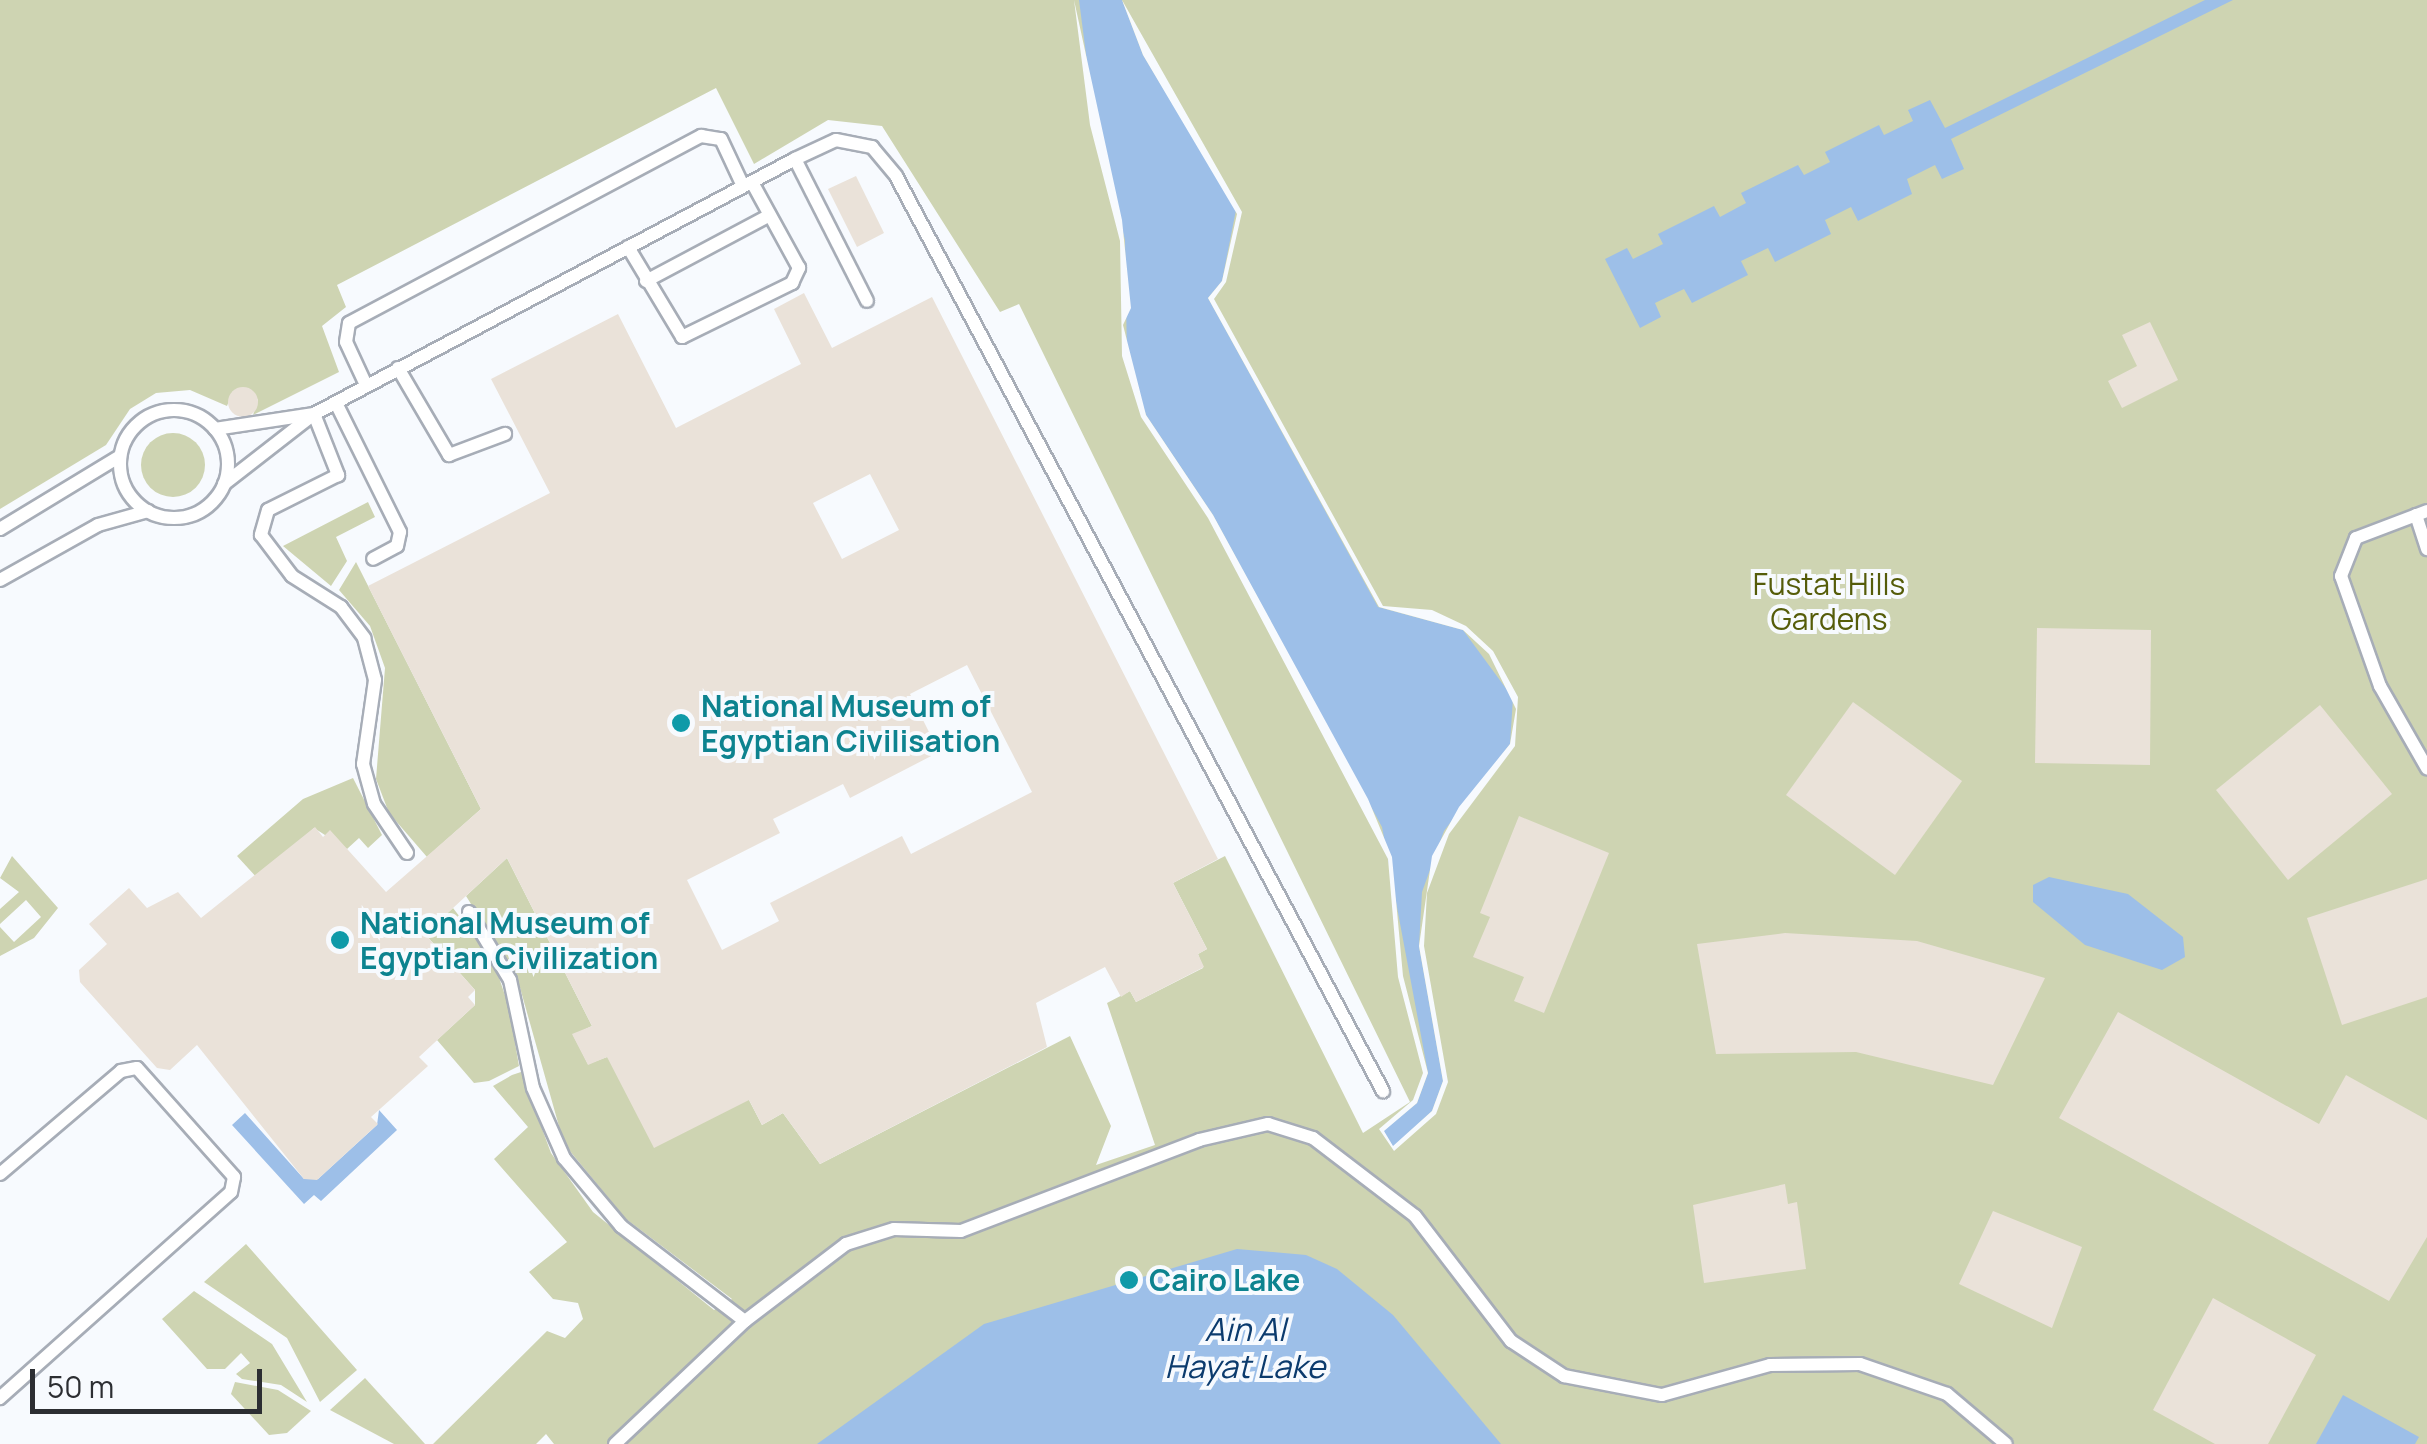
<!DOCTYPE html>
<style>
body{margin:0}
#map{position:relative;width:2427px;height:1444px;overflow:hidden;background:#f7fafe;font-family:Manrope,sans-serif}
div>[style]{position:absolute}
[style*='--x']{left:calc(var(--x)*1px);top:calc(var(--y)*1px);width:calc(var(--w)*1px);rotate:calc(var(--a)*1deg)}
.green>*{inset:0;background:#ced4b2}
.round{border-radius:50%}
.water>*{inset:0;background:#9dbfe8}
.pier>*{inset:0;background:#f7fafe}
.building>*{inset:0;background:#eae2d9}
.roads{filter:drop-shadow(2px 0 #a7adb7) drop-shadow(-2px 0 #a7adb7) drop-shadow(0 2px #a7adb7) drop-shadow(0 -2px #a7adb7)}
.lane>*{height:12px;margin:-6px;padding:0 6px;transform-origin:6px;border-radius:6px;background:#fff}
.lane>.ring{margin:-6px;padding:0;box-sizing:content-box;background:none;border:12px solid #fff;border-radius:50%}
.dots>*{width:28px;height:28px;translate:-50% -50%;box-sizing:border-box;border:5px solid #f7fafe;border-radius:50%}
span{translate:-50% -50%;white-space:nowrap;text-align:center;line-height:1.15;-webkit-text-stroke:8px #f7fafe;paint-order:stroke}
.park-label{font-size:30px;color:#555c09}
.culture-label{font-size:30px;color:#0d838f;font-weight:700}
.left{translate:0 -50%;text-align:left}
.water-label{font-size:32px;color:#0c3b6d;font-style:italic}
.scale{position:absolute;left:30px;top:1369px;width:232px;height:45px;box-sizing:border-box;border:5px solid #2c2e32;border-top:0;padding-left:12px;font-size:30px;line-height:35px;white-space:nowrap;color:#2c2e32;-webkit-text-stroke:8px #f7fafe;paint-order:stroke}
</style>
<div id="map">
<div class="green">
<i style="clip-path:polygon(0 0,2427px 0,2427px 1444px,554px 1444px,546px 1434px,536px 1444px,433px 1444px,547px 1331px,565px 1338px,583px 1319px,578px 1303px,553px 1299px,529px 1272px,567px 1242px,494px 1159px,528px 1127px,493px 1086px,512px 1075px,521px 1072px,551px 1153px,593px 1212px,714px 1310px,732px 1299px,626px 1219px,564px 1144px,517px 977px,466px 896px,507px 858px,592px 1026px,573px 1035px,588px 1064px,607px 1057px,749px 1100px,762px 1125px,783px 1113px,820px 1164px,1070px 1036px,1111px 1126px,1096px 1165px,1155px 1145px,1107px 1003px,1130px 991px,1136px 1002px,1203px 968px,1198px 954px,1207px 949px,1173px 883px,1225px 856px,1363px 1133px,1410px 1102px,1019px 304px,1000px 312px,882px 126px,828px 120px,754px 164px,716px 88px,337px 285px,346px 307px,322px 326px,339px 372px,253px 415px,258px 400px,248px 388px,233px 391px,227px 406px,190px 390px,156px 393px,130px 409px,106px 445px,0 509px)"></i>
<i class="round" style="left:141px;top:433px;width:64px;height:64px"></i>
<i style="clip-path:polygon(368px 502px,375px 517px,336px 537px,347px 561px,331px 586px,283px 546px)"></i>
<i style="clip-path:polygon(356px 562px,481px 809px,427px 857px,389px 813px,376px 779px,385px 668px,370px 626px,339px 590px)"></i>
<i style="clip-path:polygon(353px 778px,382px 835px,368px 848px,359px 838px,347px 849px,314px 828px,258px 879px,237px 856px,303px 799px)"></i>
<i style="clip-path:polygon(12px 856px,58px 908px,34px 938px,0 956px,0 927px,14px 942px,41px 917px,26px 900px,0 924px,0 909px,19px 892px,0 878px)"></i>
<i style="clip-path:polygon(453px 908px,493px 960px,509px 1007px,519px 1066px,489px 1081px,474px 1083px,437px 1040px,475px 1005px,475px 990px,425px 934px)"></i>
<i style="clip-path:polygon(246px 1244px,357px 1370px,320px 1402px,287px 1338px,204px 1282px)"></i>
<i style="clip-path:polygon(194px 1291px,272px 1344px,307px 1402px,281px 1385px,242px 1379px,236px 1374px,250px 1363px,241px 1353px,225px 1369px,207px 1369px,162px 1319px)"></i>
<i style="clip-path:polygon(365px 1378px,417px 1435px,425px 1444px,394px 1444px,330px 1410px)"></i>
<i style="clip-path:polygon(235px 1382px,278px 1390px,311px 1411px,287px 1433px,269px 1435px,231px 1394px)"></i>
</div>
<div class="water">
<i style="clip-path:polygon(1079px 0,1122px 0,1143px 55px,1236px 210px,1222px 281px,1208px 298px,1378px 607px,1463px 630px,1513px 698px,1510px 744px,1444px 831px,1422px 892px,1419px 946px,1443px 1081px,1432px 1111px,1393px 1147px,1383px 1131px,1417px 1103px,1428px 1073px,1382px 827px,1213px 515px,1146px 415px,1127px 356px,1125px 240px,1095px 124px)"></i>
<i style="clip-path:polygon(2205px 0,2233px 0,1951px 139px,1964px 169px,1942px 179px,1935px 165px,1907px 179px,1912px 194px,1858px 221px,1851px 207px,1825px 220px,1831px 234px,1775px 262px,1768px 248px,1741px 261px,1748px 275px,1692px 303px,1684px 289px,1655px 303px,1661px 317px,1640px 328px,1605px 259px,1627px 248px,1633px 259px,1663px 244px,1658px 234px,1714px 206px,1720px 217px,1746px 203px,1741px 193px,1798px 165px,1804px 175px,1830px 162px,1825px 152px,1879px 125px,1884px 135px,1913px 121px,1908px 110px,1930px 100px,1945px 128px)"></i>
<i style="clip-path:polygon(2049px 877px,2128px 894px,2183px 937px,2185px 957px,2162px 970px,2085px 945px,2033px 902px,2033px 885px)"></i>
<i style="clip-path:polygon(379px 1110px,397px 1130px,321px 1201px,314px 1195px,304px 1204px,232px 1125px,245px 1113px,304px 1179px,318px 1179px,377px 1125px)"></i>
<i style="clip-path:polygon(1237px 1249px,1306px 1255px,1337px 1269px,1393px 1315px,1501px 1444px,817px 1444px,984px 1324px)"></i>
<i style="clip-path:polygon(2343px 1395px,2419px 1437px,2415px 1444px,2316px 1444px)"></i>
</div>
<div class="pier">
<i style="clip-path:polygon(1074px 0,1122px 220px,1131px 308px,1123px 325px,1146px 415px,1213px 515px,1368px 799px,1392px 857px,1403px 976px,1428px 1073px,1417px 1103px,1384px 1131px,1393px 1146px,1432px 1111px,1443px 1081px,1419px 946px,1432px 856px,1459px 807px,1510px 744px,1516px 709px,1489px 654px,1463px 630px,1379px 607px,1208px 298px,1222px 281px,1237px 214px,1143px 55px,1122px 0,1242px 212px,1226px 282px,1214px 299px,1383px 606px,1432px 610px,1466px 626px,1493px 651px,1518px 697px,1515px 746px,1449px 834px,1427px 893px,1424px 946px,1448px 1082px,1436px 1114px,1394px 1151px,1379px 1129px,1413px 1100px,1423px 1073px,1398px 977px,1388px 859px,1208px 518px,1141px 417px,1122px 356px,1120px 241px,1090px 125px)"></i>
</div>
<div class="building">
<i style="clip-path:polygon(856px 176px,884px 233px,857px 247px,828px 189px)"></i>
<i style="clip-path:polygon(evenodd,804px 293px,832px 348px,932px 297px,1218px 859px,1173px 883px,1207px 949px,1198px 954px,1204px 967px,1136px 1002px,1130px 991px,1121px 997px,1105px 967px,1036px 1003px,1047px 1047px,820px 1164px,783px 1113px,762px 1125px,749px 1100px,654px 1148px,607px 1057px,588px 1065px,572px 1034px,592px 1026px,507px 858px,425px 934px,475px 990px,468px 997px,475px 1005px,419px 1057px,428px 1066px,371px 1117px,378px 1124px,317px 1180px,304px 1179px,197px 1045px,170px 1070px,157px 1068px,80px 982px,79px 970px,107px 944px,89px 924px,129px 888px,147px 908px,178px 892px,201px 918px,315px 827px,323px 837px,330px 830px,386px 892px,481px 809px,368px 586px,550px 493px,491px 379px,618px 314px,676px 428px,801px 364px,774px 309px,804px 293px,870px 474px,899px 530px,842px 559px,813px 503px,870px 474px,804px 293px,967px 665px,1032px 792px,911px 854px,902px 836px,770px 903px,779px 921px,722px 950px,687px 880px,780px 833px,773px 819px,843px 784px,850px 798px,939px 752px,910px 694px,967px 665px)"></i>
<i style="clip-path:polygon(2150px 322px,2178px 380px,2122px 408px,2108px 381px,2137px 366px,2122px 335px)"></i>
<i class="round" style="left:228px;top:387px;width:30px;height:30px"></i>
<i style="clip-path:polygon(2037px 628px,2151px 630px,2150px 765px,2035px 763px)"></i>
<i style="clip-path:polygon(1853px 702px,1962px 781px,1895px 875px,1786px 795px)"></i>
<i style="clip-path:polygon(2320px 705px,2392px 794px,2288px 880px,2216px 790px)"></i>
<i style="clip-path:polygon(1519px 816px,1609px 853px,1544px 1013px,1514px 1001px,1524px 977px,1473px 957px,1490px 917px,1480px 913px)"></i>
<i style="clip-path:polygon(2427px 879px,2427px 997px,2342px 1025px,2307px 918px)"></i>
<i style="clip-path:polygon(1785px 933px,1917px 941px,2045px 978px,1993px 1085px,1856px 1052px,1716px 1054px,1697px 944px)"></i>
<i style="clip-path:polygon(2118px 1012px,2319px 1124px,2346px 1075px,2427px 1120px,2427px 1237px,2389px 1301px,2059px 1118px)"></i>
<i style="clip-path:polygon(1785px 1184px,1788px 1204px,1797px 1202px,1806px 1269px,1704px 1283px,1693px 1205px)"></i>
<i style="clip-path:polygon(1993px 1211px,2082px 1247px,2052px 1328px,1959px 1284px)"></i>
<i style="clip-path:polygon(2213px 1298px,2316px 1355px,2268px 1444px,2215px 1444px,2153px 1410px)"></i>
</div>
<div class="roads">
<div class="lane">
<i style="--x:795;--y:159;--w:159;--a:63.1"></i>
<i style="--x:628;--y:247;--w:105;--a:59"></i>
<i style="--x:682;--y:337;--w:123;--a:-26.1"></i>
<i style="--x:792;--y:283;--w:17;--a:-65"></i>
<i style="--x:799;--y:268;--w:98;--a:-118.7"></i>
<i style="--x:646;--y:281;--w:140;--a:-28"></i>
<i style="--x:398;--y:368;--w:101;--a:59.6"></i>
<i style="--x:449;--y:455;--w:60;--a:-20.6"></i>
<i style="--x:366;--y:385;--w:47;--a:-114.9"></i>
<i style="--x:346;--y:342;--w:19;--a:-81"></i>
<i style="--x:349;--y:323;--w:399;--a:-28"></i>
<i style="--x:701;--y:136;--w:20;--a:9"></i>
<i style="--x:721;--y:139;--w:52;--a:64.9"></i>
<i style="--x:336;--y:403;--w:144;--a:63.6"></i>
<i style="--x:400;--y:532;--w:14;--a:102"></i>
<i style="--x:397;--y:546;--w:27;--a:152"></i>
<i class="ring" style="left:120px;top:410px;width:96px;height:96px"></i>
<i style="--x:314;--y:414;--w:66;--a:68.5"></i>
<i style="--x:338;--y:475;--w:78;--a:153.4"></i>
<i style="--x:268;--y:510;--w:26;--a:106"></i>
<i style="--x:261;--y:535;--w:51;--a:52.9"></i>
<i style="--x:292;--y:576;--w:58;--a:32.3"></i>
<i style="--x:341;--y:607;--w:39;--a:53"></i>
<i style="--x:364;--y:638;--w:43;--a:75.3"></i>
<i style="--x:375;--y:680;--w:85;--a:98.1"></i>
<i style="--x:363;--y:764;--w:41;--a:74.6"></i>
<i style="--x:374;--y:804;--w:59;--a:56"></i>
<i style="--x:215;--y:429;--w:100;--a:-8.6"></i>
<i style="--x:224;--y:484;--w:114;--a:-37.9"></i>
<i style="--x:314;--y:414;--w:544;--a:-27.93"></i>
<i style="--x:795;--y:159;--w:45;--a:-24.9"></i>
<i style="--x:836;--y:140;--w:37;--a:11"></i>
<i style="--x:872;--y:147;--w:38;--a:50"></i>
<i style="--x:896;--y:176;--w:1037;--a:61.98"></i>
<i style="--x:2427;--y:511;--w:76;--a:159.2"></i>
<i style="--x:2356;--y:538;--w:41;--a:111.5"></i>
<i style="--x:2341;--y:576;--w:117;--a:70.5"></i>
<i style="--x:2380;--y:686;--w:95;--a:60.2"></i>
<i style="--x:2416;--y:515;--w:36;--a:72"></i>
<i style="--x:0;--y:529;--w:140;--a:-31.3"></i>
<i style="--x:0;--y:580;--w:112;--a:-29.3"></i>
<i style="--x:98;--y:525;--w:52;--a:-15.6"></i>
<i style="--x:469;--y:912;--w:79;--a:58.9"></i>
<i style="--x:510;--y:980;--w:110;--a:78"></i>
<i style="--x:533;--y:1088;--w:77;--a:66.1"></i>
<i style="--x:564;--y:1158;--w:89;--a:50"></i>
<i style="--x:621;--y:1226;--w:156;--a:37.5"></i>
<i style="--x:0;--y:1174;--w:159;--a:-40.4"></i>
<i style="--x:121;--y:1071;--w:16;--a:-11"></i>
<i style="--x:137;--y:1068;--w:146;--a:48.3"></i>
<i style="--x:234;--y:1177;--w:15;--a:101"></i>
<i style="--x:231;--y:1192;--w:310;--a:138.3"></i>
<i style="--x:615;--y:1444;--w:179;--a:-43.4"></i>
<i style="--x:745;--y:1321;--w:127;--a:-37.3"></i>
<i style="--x:846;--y:1244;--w:50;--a:-17.4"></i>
<i style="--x:894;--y:1229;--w:67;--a:1.7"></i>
<i style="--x:961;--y:1231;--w:255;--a:-20.9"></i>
<i style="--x:1199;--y:1140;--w:71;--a:-13.1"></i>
<i style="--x:1268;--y:1124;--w:47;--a:17.3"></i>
<i style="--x:1313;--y:1138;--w:128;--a:37.4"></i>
<i style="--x:1415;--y:1216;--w:158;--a:52.5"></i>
<i style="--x:1511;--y:1341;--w:64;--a:33.4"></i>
<i style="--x:1564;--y:1376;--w:100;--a:11"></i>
<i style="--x:1662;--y:1395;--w:112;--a:-15.5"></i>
<i style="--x:1770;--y:1365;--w:90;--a:-0.6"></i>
<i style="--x:1860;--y:1364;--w:92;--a:19"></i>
<i style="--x:1947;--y:1394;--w:77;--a:40.3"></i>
</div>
</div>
<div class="dots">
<i style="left:681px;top:723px;background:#0f9aa8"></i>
<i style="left:340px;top:940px;background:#0f9aa8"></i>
<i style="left:1129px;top:1280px;background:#0f9aa8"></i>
</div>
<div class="park-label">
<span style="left:1829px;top:601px">Fustat Hills<br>Gardens</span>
</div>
<div class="culture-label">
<span class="left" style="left:701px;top:723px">National Museum of<br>Egyptian Civilisation</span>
<span class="left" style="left:360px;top:940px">National Museum of<br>Egyptian Civilization</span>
<span class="left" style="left:1149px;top:1280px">Cairo Lake</span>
</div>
<div class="water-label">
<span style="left:1245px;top:1348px">Ain Al<br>Hayat Lake</span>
</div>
<div class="scale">50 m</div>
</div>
